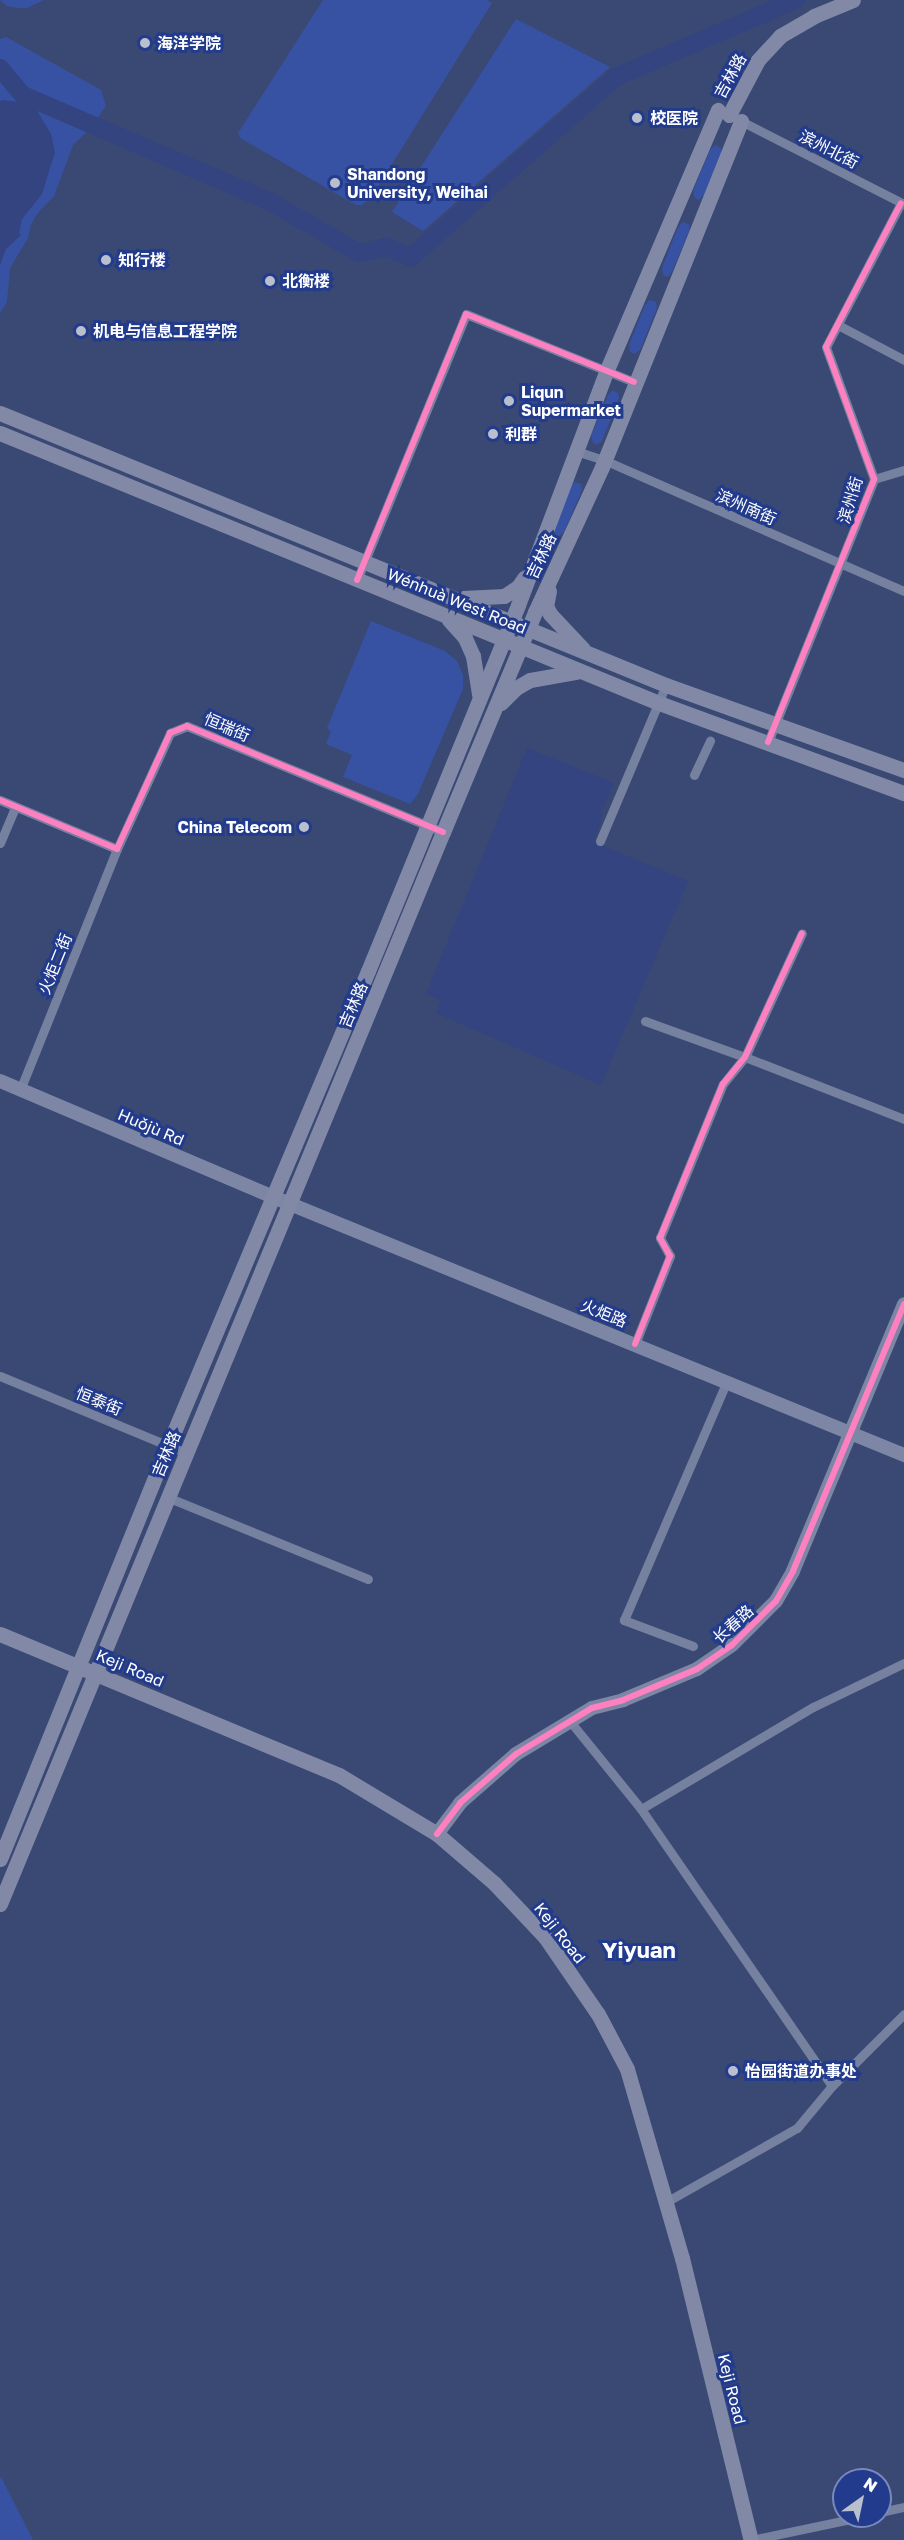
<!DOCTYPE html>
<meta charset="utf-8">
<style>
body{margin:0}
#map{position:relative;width:904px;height:2540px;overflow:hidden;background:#3a4874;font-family:"Golos Text","Noto Sans SC",sans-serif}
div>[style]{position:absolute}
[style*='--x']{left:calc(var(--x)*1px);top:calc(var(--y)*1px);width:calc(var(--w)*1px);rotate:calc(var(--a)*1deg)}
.green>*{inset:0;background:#3752a3}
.water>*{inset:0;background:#334480}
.river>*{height:18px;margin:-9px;padding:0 9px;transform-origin:9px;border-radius:9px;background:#334480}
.street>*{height:9px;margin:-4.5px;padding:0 4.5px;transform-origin:4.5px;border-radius:4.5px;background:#7681a0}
.secondary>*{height:14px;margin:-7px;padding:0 7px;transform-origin:7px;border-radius:7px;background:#7d87a5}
.primary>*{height:15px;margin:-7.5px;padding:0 7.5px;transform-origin:7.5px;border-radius:7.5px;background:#8189a7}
.cycleway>*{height:6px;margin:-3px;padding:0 3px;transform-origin:3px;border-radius:3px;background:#ff80c0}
.dots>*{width:16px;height:16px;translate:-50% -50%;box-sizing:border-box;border:3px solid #223b8d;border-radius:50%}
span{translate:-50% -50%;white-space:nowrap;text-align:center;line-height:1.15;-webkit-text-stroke:6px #223b8d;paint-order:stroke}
.poi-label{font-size:16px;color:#fff;font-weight:700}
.left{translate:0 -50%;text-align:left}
.right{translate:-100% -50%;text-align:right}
.street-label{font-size:16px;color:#fff}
.district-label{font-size:22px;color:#fff;font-weight:700}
.north{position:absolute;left:832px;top:2468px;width:60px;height:60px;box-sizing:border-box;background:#223b8d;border:2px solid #7a89bb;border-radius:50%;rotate:33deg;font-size:16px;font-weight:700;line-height:24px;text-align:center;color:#fff}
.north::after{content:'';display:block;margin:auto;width:21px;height:27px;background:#babfce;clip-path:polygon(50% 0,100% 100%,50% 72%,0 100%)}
</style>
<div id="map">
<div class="green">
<i style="clip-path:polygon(0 0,44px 0,27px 8px,19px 8px,7px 6px)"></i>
<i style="clip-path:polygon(323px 0,487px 0,492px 3px,371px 198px,362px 205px,356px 205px,240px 138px,238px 133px)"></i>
<i style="clip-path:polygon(516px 19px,610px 67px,423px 231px,392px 212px)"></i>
<i style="clip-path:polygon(6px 37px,101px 90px,106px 106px,89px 130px,73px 145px,54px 196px,37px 214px,31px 225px,28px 238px,10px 268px,7px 302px,0 313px,0 39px)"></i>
<i style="clip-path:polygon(715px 145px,721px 148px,721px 154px,704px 195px,699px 200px,695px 198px,693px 191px,710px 150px)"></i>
<i style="clip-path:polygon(683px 222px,689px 224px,689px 231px,672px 272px,667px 277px,663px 275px,662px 268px,678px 227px)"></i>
<i style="clip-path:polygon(650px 300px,656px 302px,657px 308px,640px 350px,634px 354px,630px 352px,629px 345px,645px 305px)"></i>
<i style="clip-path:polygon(613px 390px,618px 393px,619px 399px,602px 441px,597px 445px,593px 443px,591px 436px,608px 395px)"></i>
<i style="clip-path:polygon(575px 482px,581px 484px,582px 490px,564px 532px,559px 536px,555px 534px,554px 528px,570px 487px)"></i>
<i style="clip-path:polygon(371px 621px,445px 651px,457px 661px,463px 675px,463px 689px,418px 794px,410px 804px,343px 777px,352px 755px,326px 744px,331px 731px,327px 728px)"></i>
<i style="clip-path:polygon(0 2477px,2px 2479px,33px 2540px,0 2540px)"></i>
</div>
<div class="water">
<i style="clip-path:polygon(4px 100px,26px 103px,36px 109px,51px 134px,55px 152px,42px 194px,22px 219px,19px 233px,21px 235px,6px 249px,0 265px,0 101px)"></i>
<i style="clip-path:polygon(527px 748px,614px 783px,602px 811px,602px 818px,594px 842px,688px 881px,601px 1085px,436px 1013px,441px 1000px,426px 994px)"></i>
</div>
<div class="river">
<i style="--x:0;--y:68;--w:35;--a:50"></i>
<i style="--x:23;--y:95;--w:266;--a:23.3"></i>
<i style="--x:267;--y:200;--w:106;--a:29.9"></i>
<i style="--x:359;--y:253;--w:29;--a:-12"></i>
<i style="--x:387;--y:247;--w:26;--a:23"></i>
<i style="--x:411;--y:257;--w:273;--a:-41.3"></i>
<i style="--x:616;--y:77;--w:196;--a:-23.2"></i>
</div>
<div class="street">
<i style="--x:741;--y:121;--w:183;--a:27"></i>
<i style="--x:838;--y:325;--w:75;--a:27.9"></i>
<i style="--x:576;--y:451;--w:29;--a:18"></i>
<i style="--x:604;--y:460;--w:327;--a:23.6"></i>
<i style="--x:874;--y:479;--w:31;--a:-17"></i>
<i style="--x:357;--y:580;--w:287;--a:-67.7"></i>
<i style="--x:466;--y:314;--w:181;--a:22"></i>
<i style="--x:768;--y:742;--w:284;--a:-68"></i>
<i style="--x:874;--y:479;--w:140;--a:-110"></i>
<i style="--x:826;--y:347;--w:162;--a:-62.5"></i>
<i style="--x:694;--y:775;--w:38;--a:-65"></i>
<i style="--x:0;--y:800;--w:127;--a:22.7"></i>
<i style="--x:117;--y:849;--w:128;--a:-65.4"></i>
<i style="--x:170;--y:733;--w:18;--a:-22"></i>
<i style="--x:187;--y:726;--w:277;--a:22.5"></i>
<i style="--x:600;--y:841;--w:169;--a:-67.1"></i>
<i style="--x:0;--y:843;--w:39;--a:-67"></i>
<i style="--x:645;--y:1021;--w:106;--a:19.8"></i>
<i style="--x:745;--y:1057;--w:171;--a:21.3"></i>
<i style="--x:20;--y:1090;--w:260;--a:-68.1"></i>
<i style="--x:635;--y:1344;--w:95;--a:-68.3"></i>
<i style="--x:670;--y:1256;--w:21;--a:-119"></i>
<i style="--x:660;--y:1238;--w:166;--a:-67.8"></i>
<i style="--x:723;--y:1084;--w:35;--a:-51"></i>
<i style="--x:745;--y:1057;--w:136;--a:-65.3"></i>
<i style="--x:0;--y:1376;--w:201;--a:22.5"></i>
<i style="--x:167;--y:1497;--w:217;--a:22.2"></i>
<i style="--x:693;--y:1646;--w:74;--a:-159.4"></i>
<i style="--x:624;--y:1620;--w:260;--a:-66.7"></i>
<i style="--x:569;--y:1720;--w:114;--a:51"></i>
<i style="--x:641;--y:1809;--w:336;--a:55.4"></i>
<i style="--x:641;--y:1809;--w:200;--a:-30.7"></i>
<i style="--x:813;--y:1707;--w:101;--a:-25.8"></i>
<i style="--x:666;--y:2202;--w:150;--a:-29.5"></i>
<i style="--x:797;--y:2128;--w:55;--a:-50.2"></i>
<i style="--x:832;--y:2086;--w:102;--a:-45"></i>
<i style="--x:880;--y:2512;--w:25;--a:-12"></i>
<i style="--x:751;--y:2540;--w:116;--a:-11.9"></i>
</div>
<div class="secondary">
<i style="--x:0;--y:1081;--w:297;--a:23"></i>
<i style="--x:273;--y:1197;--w:682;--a:22.24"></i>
<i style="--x:437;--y:1834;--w:39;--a:-53"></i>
<i style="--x:460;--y:1803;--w:74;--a:-41.2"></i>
<i style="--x:516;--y:1754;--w:89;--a:-31.2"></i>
<i style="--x:592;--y:1708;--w:32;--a:-14"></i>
<i style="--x:623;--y:1700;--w:80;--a:-22.7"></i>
<i style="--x:697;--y:1669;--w:42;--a:-34.4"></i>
<i style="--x:732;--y:1645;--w:62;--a:-45"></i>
<i style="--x:776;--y:1601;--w:34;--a:-60"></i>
<i style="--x:793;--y:1571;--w:289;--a:-67.4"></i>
</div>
<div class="primary">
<i style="--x:729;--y:115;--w:62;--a:-62.2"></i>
<i style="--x:758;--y:60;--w:33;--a:-47"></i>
<i style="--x:780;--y:36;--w:39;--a:-30"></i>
<i style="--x:814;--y:16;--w:42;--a:-22.3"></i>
<i style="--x:0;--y:413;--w:719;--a:22.22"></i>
<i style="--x:666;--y:685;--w:253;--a:19.7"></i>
<i style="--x:0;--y:433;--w:712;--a:22.28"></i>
<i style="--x:659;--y:703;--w:261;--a:20.2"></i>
<i style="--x:549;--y:591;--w:15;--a:101"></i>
<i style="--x:546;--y:606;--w:9;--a:63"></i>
<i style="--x:550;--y:614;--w:48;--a:46.7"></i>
<i style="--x:463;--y:598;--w:41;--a:-2.8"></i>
<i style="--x:504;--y:596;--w:17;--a:-33"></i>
<i style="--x:518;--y:587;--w:11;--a:-56"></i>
<i style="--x:449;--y:620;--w:24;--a:48"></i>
<i style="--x:465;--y:638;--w:20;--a:66"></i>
<i style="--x:473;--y:656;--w:39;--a:81"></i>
<i style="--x:501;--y:703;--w:21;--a:-45"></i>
<i style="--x:516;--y:688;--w:16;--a:-30"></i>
<i style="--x:530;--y:680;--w:47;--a:-9.9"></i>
<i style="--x:0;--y:1634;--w:367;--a:22.6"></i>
<i style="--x:339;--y:1775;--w:114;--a:31"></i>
<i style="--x:437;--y:1834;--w:75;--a:40.7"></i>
<i style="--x:494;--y:1883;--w:74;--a:46.6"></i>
<i style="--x:545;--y:1937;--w:93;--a:55.5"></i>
<i style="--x:598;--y:2014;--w:62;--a:62.2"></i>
<i style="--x:627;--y:2069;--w:197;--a:73.8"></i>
<i style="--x:682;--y:2258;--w:290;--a:76.3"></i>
<i style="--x:0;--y:1859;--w:446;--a:-67.9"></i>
<i style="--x:168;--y:1446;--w:515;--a:-67.17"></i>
<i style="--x:368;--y:971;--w:396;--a:-67.7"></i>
<i style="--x:518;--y:605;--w:249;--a:-69.3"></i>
<i style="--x:606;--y:372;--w:285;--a:-66.9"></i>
<i style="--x:0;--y:1904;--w:1160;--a:-67.55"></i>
<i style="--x:443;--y:832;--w:238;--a:-67.3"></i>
<i style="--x:535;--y:612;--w:160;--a:-65.2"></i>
<i style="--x:602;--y:467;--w:373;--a:-68.1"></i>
</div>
<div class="cycleway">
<i style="--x:357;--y:580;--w:287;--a:-67.7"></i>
<i style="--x:466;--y:314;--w:181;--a:22"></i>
<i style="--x:768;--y:742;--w:284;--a:-68"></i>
<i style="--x:874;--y:479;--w:140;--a:-110"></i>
<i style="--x:826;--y:347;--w:162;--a:-62.5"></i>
<i style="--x:0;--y:800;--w:127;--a:22.7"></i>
<i style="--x:117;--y:849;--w:128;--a:-65.4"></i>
<i style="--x:170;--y:733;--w:18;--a:-22"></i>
<i style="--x:187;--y:726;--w:277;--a:22.5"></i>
<i style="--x:635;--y:1344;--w:95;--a:-68.3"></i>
<i style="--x:670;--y:1256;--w:21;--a:-119"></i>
<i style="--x:660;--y:1238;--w:166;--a:-67.8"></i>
<i style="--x:723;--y:1084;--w:35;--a:-51"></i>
<i style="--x:745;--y:1057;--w:136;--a:-65.3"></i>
<i style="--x:437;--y:1834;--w:39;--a:-53"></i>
<i style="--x:460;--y:1803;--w:74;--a:-41.2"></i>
<i style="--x:516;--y:1754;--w:89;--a:-31.2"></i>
<i style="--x:592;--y:1708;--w:32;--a:-14"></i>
<i style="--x:623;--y:1700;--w:80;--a:-22.7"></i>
<i style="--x:697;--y:1669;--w:42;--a:-34.4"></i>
<i style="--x:732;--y:1645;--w:62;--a:-45"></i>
<i style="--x:776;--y:1601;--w:34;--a:-60"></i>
<i style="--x:793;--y:1571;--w:289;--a:-67.4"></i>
</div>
<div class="dots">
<i style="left:145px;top:43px;background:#babfce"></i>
<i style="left:637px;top:118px;background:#babfce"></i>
<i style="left:335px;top:183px;background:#babfce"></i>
<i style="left:106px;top:260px;background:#babfce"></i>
<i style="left:270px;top:281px;background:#babfce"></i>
<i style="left:81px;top:331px;background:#babfce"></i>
<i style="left:509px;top:401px;background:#babfce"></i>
<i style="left:493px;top:434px;background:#babfce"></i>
<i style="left:304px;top:827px;background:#babfce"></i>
<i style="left:733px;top:2071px;background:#babfce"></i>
</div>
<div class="poi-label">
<span class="left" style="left:157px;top:43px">海洋学院</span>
<span class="left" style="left:650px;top:118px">校医院</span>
<span class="left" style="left:347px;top:183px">Shandong<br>University, Weihai</span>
<span class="left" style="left:118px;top:260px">知行楼</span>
<span class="left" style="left:282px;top:281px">北衡楼</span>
<span class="left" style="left:93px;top:331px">机电与信息工程学院</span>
<span class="left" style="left:521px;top:401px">Liqun<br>Supermarket</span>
<span class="left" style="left:505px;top:434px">利群</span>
<span class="right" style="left:292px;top:827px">China Telecom</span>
<span class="left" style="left:745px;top:2071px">怡园街道办事处</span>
</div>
<div class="street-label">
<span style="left:730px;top:76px;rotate:-61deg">吉林路</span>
<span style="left:829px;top:149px;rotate:27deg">滨州北街</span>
<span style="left:850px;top:500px;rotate:-73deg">滨州街</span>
<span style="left:746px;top:507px;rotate:24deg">滨州南街</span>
<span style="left:541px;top:556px;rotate:-65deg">吉林路</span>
<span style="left:457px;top:601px;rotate:22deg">Wénhuà West Road</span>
<span style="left:227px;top:727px;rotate:23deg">恒瑞街</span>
<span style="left:55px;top:964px;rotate:-68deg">火炬二街</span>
<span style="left:353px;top:1005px;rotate:-67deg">吉林路</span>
<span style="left:151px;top:1127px;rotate:23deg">Huǒjù Rd</span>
<span style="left:604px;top:1313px;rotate:22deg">火炬路</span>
<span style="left:99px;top:1401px;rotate:22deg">恒泰街</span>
<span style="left:166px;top:1454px;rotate:-67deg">吉林路</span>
<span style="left:733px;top:1624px;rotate:-42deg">长春路</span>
<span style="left:130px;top:1668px;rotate:23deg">Keji Road</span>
<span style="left:560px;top:1933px;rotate:52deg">Keji Road</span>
<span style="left:732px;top:2389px;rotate:76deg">Keji Road</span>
</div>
<div class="district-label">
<span style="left:639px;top:1950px">Yiyuan</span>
</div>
<div class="north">N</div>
</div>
